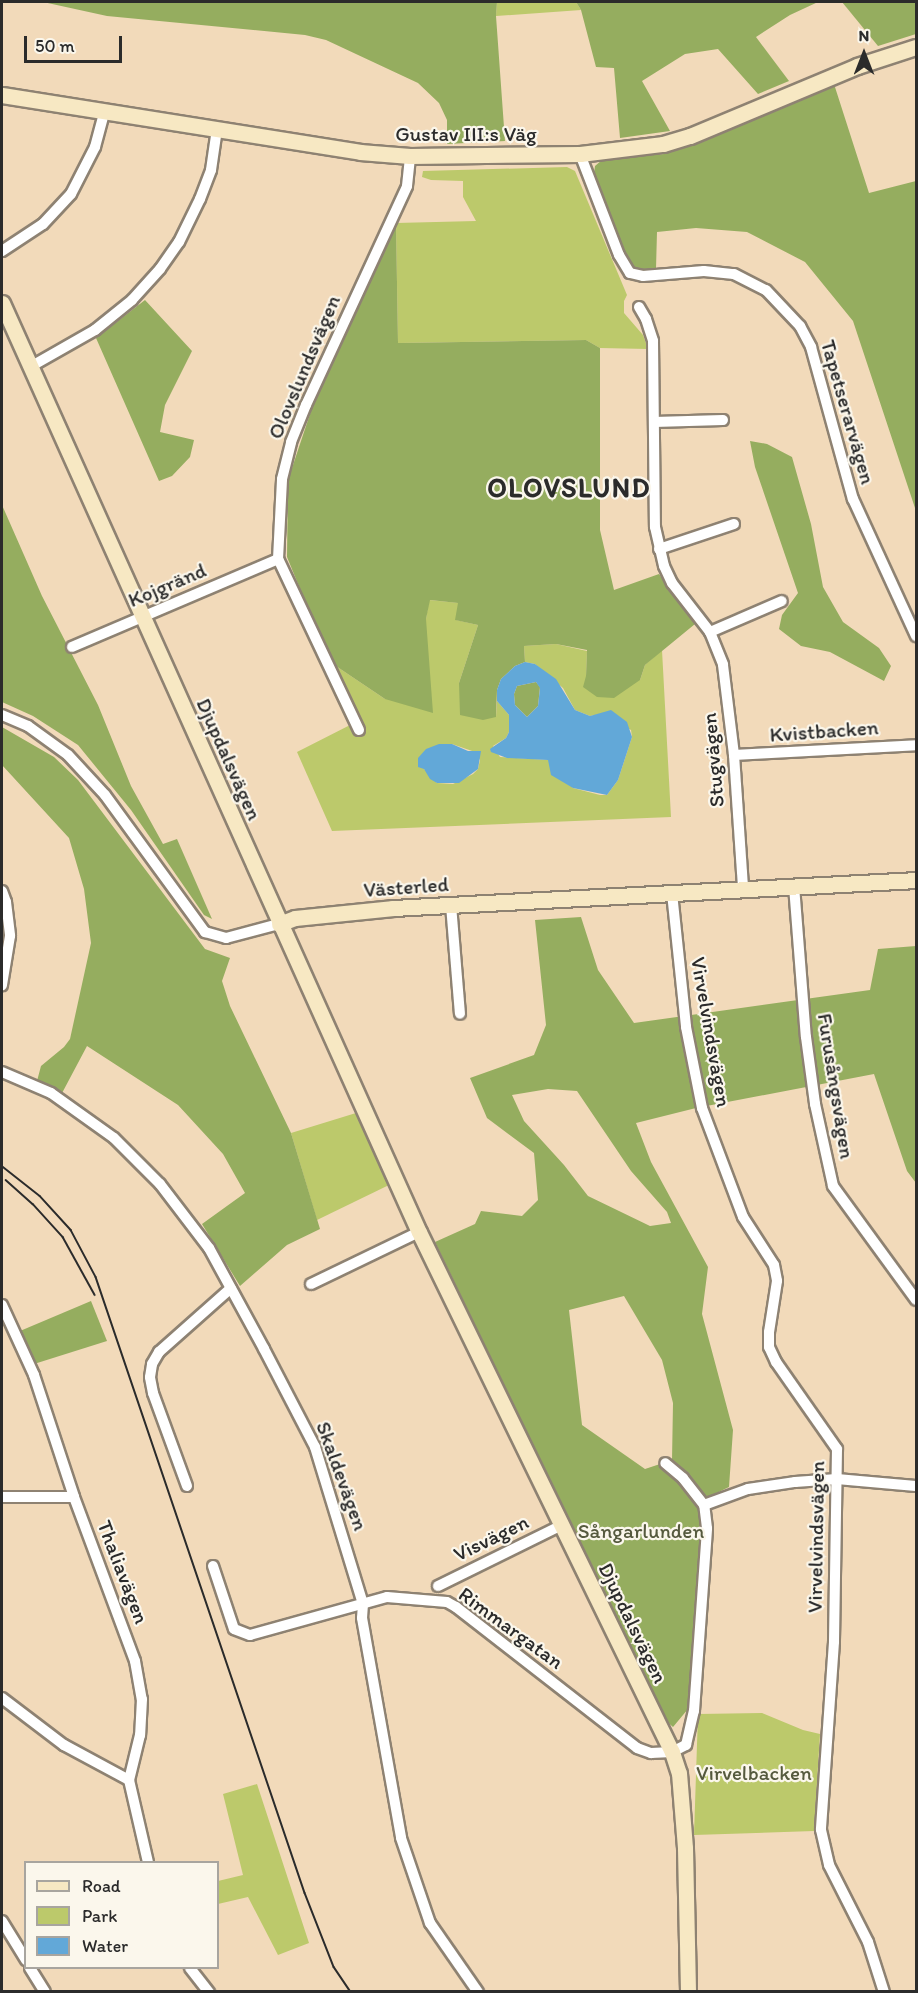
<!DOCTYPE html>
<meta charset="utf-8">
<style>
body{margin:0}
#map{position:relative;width:918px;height:1993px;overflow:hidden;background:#f2daba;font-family:Itim,sans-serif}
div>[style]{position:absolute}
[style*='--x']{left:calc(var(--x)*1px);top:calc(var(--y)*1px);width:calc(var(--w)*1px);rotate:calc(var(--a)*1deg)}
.green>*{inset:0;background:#bcc96b}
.forest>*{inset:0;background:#95ad5f}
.water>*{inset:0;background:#62a8d8}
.roads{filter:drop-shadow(2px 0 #8e8272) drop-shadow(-2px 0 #8e8272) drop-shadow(0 2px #8e8272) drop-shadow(0 -2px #8e8272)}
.street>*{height:10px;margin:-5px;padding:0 5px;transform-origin:5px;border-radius:5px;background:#fff}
.secondary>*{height:15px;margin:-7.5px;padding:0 7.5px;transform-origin:7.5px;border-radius:7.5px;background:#f7e8c3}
.tram>*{height:1.5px;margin:-0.75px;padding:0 0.75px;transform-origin:0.75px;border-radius:0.75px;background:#2b2b2b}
span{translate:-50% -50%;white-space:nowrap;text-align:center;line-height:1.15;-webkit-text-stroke:4.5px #fbf7ec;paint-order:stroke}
.street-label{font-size:21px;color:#2b2b2b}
.park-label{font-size:21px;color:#565a3e}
.district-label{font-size:27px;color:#2b2b2b;font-weight:700;letter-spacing:1.5px}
.frame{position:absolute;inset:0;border:3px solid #2b2b2b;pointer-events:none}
.legend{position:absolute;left:24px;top:1861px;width:195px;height:108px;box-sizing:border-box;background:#fbf7ec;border:2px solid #a8a59f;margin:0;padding:8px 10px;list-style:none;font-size:18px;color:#2b2b2b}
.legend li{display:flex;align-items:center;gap:12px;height:30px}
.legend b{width:30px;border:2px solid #a8a59f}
.north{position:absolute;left:834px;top:24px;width:60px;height:60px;-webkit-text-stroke:4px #fbf7ec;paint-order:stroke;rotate:0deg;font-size:16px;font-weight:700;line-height:24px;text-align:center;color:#2b2b2b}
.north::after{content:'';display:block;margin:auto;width:21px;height:27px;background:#2b2b2b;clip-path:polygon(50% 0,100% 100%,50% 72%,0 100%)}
.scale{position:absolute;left:24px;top:36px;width:98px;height:27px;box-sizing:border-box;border:3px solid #2b2b2b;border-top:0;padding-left:8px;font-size:18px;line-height:21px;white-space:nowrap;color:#2b2b2b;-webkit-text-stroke:4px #fbf7ec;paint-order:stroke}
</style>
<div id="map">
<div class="green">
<i style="clip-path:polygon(497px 2px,576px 2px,581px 10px,496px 16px)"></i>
<i style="clip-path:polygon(567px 167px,575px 171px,627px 295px,624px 301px,624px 313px,643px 335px,648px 349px,600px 348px,586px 340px,398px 343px,396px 223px,476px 221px,463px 197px,463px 181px,431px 180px,422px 177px,423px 171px)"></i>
<i style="clip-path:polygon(evenodd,429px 600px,459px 603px,456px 620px,478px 625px,459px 683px,496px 717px,497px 701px,509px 715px,509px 732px,506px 738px,493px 746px,500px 757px,549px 760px,573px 788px,600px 795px,607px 795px,618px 780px,632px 737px,631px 730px,601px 714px,590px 716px,575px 710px,563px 688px,535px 664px,525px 662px,524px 646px,556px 644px,587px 651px,586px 676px,640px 680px,645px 665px,662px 650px,671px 817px,332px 831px,297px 752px,358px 721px,330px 662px,385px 699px,426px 619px,429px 600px,452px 744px,475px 752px,480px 760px,478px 769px,473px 774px,453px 784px,437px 783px,424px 769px,452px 744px)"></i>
<i style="clip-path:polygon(356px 1113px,389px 1185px,317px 1220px,291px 1133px)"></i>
<i style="clip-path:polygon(762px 1713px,803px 1730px,820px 1734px,814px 1831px,694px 1835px,698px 1714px)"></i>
<i style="clip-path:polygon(257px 1784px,309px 1943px,278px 1955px,248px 1897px,218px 1904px,218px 1881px,243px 1875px,223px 1794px)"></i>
</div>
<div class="forest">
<i style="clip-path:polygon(43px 2px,497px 2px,496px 16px,505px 141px,447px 144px,447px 120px,439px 103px,418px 83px,326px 40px,305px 35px,107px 16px)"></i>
<i style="clip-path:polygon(576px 2px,818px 2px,790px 15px,756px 37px,789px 81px,758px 94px,718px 49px,685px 54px,642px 81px,670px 131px,620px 138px,614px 68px,596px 67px,581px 10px)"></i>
<i style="clip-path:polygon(842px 2px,916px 2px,916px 34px,878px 46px)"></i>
<i style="clip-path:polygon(834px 84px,869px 193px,916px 181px,916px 511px,853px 321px,805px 262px,747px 232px,696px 228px,657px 232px,656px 269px,630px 273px,594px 173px,595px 166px,602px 160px,664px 154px,691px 146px)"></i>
<i style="clip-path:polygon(396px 223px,398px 343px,586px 340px,600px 348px,600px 530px,614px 590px,659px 574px,695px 624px,645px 665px,640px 680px,614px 698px,597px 697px,583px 687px,586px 676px,587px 650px,556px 644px,524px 646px,525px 662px,515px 666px,501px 679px,497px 690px,496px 717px,483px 720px,460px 715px,459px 683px,478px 625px,455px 620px,458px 603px,430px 600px,426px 619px,433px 713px,385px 699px,330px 662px,287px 557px,288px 480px,312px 408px)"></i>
<i style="clip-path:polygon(145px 300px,192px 351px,165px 405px,160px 432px,194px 440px,190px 457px,172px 476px,159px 481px,96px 338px)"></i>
<i style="clip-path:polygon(750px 441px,767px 444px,792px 457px,811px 524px,823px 587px,843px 622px,879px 648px,891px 666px,884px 681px,830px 652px,801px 646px,779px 629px,782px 615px,798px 593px,755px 467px)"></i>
<i style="clip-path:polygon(2px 505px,42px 596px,98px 705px,131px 786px,163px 844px,177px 839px,212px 919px,204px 915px,131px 810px,78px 745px,33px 716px,2px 702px)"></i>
<i style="clip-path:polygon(536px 682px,540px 687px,538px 706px,527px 717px,515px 705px,514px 694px,517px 686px)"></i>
<i style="clip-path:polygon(2px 727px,54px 757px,78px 780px,205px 949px,230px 958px,222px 981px,230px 1006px,291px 1133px,320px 1229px,287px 1245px,240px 1286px,202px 1224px,245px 1193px,223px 1154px,178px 1105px,87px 1046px,61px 1095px,37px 1081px,41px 1066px,64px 1047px,70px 1039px,91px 943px,84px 889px,69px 838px,2px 765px)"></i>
<i style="clip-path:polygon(evenodd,581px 917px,598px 970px,634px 1023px,870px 990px,878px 949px,916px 946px,916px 1183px,907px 1171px,874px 1074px,696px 1108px,636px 1123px,651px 1162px,708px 1267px,702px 1314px,733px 1430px,729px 1487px,698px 1502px,701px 1530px,688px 1709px,673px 1727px,665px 1720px,435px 1242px,475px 1224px,481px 1211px,522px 1216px,538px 1200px,534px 1153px,487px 1118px,470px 1078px,534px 1055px,546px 1025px,535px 920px,581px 917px,548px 1089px,577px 1091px,631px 1171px,667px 1212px,671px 1223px,650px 1226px,588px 1196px,564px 1165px,524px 1121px,512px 1095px,548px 1089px,581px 917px,624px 1296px,662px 1360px,673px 1403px,672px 1460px,645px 1469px,582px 1425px,569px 1310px,624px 1296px)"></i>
<i style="clip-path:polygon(91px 1301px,107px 1341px,34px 1364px,20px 1331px)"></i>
</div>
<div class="water">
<i style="clip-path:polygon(evenodd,525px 662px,535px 664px,556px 679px,575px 710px,590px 716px,611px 710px,627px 722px,632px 737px,618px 780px,607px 795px,573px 788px,551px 775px,548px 760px,507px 758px,491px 752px,490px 749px,506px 738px,509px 732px,509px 715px,497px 701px,497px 690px,501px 679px,515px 666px,525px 662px,536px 682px,540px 688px,538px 706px,527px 717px,515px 705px,514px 694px,517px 686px,536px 682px)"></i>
<i style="clip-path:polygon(439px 744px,452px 744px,468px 751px,481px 751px,478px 769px,459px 783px,437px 783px,430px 779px,424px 769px,418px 767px,418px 758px,426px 749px)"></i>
</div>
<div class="roads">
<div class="street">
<i style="--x:580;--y:154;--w:108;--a:68.9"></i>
<i style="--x:619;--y:255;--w:21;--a:59"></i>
<i style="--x:630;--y:273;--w:13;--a:13"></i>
<i style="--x:643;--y:276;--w:61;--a:-4.7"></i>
<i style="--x:704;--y:271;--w:30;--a:6"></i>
<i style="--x:734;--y:274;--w:36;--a:27"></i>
<i style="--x:766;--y:290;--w:50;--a:46.6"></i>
<i style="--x:800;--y:326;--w:24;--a:62"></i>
<i style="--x:811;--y:347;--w:158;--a:74.6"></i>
<i style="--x:853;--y:499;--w:151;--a:65.3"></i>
<i style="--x:2;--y:251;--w:49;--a:-33.4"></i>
<i style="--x:43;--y:224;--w:41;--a:-47"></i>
<i style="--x:71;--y:194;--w:53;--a:-62.9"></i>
<i style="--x:95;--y:147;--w:38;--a:-75"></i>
<i style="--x:639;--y:307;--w:14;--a:60"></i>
<i style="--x:646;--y:319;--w:23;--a:72"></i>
<i style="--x:653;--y:341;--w:186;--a:89.4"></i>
<i style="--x:655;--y:527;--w:40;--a:77"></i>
<i style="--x:664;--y:566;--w:19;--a:65"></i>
<i style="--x:672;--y:583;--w:62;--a:52.2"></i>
<i style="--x:710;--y:632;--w:35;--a:68"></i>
<i style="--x:723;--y:665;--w:91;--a:83"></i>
<i style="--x:734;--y:755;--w:133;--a:86.1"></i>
<i style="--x:30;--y:367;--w:75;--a:-29.6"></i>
<i style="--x:95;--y:330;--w:48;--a:-39"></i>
<i style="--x:132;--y:300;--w:42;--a:-47.9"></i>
<i style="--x:160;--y:269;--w:33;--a:-55"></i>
<i style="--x:179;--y:242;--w:48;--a:-64"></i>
<i style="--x:200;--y:199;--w:31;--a:-69"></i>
<i style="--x:211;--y:170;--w:41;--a:-81.7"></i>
<i style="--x:654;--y:422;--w:69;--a:-1.7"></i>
<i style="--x:659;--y:549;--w:79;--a:-18.4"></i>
<i style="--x:710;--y:632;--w:78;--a:-23.3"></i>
<i style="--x:72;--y:647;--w:224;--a:-23.1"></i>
<i style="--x:2;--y:715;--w:28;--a:23"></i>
<i style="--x:28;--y:726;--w:49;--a:35.9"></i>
<i style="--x:68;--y:755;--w:54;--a:47.2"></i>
<i style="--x:105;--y:795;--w:170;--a:53.9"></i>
<i style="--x:205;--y:932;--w:22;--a:16"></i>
<i style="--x:226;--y:938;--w:55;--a:-14.8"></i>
<i style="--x:359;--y:730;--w:189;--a:-115.3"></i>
<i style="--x:278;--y:559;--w:80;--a:-87.1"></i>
<i style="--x:282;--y:479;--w:38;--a:-76"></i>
<i style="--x:291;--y:442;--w:40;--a:-68"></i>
<i style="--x:306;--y:405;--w:241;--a:-65.2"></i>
<i style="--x:407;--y:186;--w:30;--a:-84"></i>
<i style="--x:734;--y:755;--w:182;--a:-3.1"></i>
<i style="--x:794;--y:886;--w:151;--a:85.5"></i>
<i style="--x:806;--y:1037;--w:68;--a:82.3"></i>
<i style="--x:815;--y:1104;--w:84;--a:77.6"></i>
<i style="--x:833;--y:1186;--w:141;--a:53.9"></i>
<i style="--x:2;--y:891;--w:12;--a:70"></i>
<i style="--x:6;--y:902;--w:34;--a:83"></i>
<i style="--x:10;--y:936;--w:50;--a:99.3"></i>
<i style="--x:672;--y:893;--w:135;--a:84"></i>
<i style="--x:686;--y:1027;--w:83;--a:78.8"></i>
<i style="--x:702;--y:1108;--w:116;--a:69.4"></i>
<i style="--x:743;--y:1217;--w:57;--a:57.1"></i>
<i style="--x:774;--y:1265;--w:16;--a:79"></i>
<i style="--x:777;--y:1281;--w:52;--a:98.9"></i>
<i style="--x:769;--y:1332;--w:15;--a:90"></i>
<i style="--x:769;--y:1347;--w:17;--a:65"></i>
<i style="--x:776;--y:1362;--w:106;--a:55"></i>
<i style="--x:837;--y:1449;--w:193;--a:90.9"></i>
<i style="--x:834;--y:1642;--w:188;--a:94"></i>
<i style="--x:821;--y:1830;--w:36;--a:77"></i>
<i style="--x:829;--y:1865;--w:86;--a:63.1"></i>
<i style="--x:868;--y:1942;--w:52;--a:72.3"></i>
<i style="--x:451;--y:905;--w:109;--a:85.3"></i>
<i style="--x:2;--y:1072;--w:53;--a:23.2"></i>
<i style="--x:51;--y:1093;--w:77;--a:35.5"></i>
<i style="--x:114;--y:1138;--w:65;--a:45"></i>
<i style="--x:160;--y:1184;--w:81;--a:52.6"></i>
<i style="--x:209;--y:1248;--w:115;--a:61.4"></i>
<i style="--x:264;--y:1349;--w:110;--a:62.5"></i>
<i style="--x:315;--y:1447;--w:164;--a:73"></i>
<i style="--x:363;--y:1604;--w:14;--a:94"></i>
<i style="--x:362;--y:1618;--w:223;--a:79.9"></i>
<i style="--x:401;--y:1838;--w:90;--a:71.2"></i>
<i style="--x:430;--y:1923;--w:84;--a:55.2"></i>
<i style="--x:311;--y:1284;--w:120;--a:-25.7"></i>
<i style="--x:2;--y:1305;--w:77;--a:65.4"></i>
<i style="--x:34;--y:1375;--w:128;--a:71.8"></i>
<i style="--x:74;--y:1497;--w:175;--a:69.6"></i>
<i style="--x:135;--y:1661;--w:39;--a:80"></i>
<i style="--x:142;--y:1699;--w:36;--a:93"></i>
<i style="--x:140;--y:1735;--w:46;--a:103.7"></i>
<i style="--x:129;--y:1780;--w:84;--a:77"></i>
<i style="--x:187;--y:1486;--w:99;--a:-110.1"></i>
<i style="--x:153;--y:1393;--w:16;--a:-101"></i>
<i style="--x:150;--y:1377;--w:13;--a:-81"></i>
<i style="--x:152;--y:1364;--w:14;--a:-60"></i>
<i style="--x:159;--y:1352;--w:96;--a:-41.6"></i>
<i style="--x:2;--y:1497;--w:72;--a:0"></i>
<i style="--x:704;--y:1505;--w:47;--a:-20"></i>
<i style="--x:748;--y:1489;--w:48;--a:-8.5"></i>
<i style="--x:795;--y:1482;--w:42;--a:-4.1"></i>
<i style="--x:837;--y:1479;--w:79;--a:5.1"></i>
<i style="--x:213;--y:1566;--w:66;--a:71.6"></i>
<i style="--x:234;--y:1629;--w:17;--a:21"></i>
<i style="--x:250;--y:1635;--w:142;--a:-15.5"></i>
<i style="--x:387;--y:1597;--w:60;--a:4.8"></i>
<i style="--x:447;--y:1602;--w:10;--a:29"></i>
<i style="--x:456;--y:1607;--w:229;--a:37.9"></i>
<i style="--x:637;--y:1748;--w:15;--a:20"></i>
<i style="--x:651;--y:1753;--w:21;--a:-3"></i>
<i style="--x:672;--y:1752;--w:16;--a:-27"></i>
<i style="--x:686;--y:1745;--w:35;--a:-77"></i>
<i style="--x:694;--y:1711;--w:183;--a:-85.9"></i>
<i style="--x:707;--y:1528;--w:23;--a:-97"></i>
<i style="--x:704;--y:1505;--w:34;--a:-128"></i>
<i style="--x:683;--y:1478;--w:23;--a:-140"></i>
<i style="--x:438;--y:1586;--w:138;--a:-26.2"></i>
<i style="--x:2;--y:1698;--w:78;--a:37.2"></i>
<i style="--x:64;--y:1745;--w:74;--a:28.3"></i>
<i style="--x:2;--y:1921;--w:46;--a:58.4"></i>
<i style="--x:30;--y:1968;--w:28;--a:58"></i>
<i style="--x:190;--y:1968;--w:31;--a:52"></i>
</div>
<div class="secondary">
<i style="--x:2;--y:95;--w:363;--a:9"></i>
<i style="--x:360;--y:152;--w:50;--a:4.6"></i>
<i style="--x:410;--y:156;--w:170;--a:-0.7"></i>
<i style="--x:580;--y:154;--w:84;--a:-6.9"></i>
<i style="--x:663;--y:144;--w:28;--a:-17"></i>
<i style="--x:690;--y:136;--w:181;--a:-22.7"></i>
<i style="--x:857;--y:66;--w:62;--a:-17.9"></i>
<i style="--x:2;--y:303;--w:1018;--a:65.83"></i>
<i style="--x:419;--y:1232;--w:578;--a:64.06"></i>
<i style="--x:672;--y:1752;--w:22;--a:72"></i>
<i style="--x:679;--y:1773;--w:75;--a:85.4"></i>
<i style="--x:685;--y:1848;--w:144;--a:88.8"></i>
<i style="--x:279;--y:924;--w:17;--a:-21"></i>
<i style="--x:295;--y:918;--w:99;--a:-5.8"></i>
<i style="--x:393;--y:908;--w:524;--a:-3.06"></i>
</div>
</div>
<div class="tram">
<i style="--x:2;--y:1166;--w:48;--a:38.3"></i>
<i style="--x:40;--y:1196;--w:46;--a:47.6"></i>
<i style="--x:71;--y:1230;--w:53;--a:62"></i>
<i style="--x:96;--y:1277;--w:650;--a:71.26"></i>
<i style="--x:305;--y:1893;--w:79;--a:68.6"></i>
<i style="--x:334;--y:1967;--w:30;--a:56"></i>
<i style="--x:6;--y:1180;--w:36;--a:42"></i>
<i style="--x:33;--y:1204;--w:45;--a:47.7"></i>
<i style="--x:63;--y:1237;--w:66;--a:61.1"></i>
</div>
<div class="street-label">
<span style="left:466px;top:134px">Gustav III:s Väg</span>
<span style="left:304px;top:367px;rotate:-67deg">Olovslundsvägen</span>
<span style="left:848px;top:412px;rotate:74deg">Tapetserarvägen</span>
<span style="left:167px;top:585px;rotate:-23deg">Kojgränd</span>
<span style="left:824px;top:731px;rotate:-4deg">Kvistbacken</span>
<span style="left:229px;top:759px;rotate:66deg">Djupdalsvägen</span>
<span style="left:713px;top:760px;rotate:-95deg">Stugvägen</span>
<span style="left:406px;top:887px;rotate:-4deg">Västerled</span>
<span style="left:711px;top:1032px;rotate:80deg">Virvelvindsvägen</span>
<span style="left:836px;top:1086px;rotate:81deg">Furusångsvägen</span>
<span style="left:342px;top:1476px;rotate:70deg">Skaldevägen</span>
<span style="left:816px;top:1537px;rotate:-89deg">Virvelvindsvägen</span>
<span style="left:491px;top:1538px;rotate:-26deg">Visvägen</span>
<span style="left:123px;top:1572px;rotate:69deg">Thaliavägen</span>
<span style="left:633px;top:1623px;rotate:64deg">Djupdalsvägen</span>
<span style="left:511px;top:1628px;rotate:36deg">Rimmargatan</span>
</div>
<div class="park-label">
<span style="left:641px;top:1531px">Sångarlunden</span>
<span style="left:754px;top:1773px">Virvelbacken</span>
</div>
<div class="district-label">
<span style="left:569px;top:488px">OLOVSLUND</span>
</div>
<div class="frame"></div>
<ul class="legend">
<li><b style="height:8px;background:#f7e8c3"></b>Road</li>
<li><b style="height:16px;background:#bcc96b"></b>Park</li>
<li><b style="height:16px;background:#62a8d8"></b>Water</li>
</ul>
<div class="north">N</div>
<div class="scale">50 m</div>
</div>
